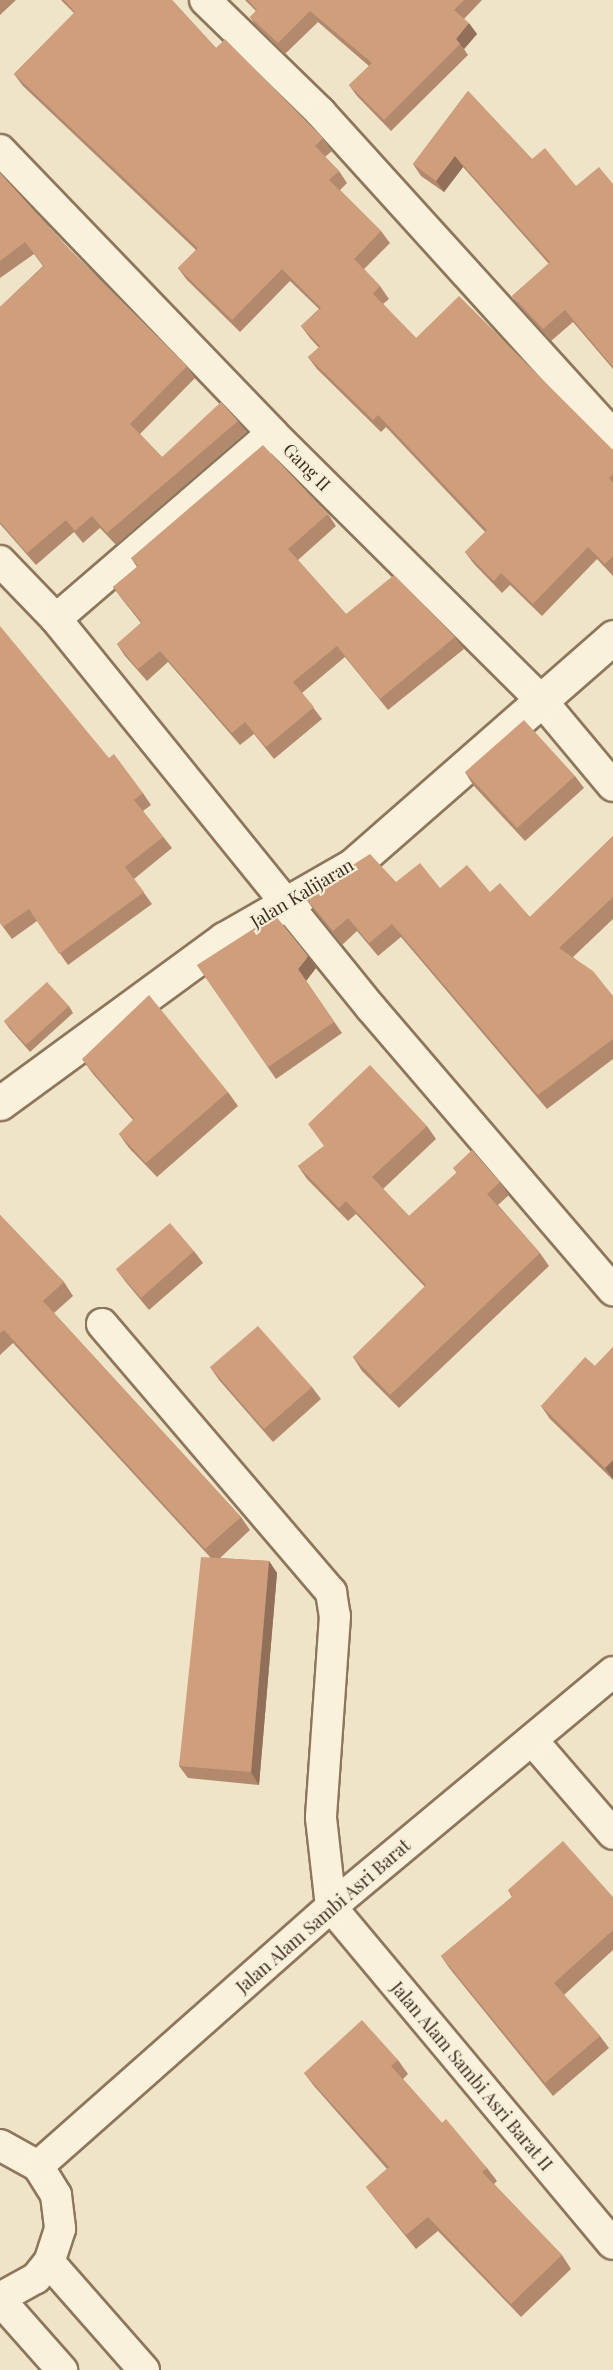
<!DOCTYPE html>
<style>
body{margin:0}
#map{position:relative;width:613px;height:2370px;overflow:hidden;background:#f0e4c8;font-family:"Playfair Display",serif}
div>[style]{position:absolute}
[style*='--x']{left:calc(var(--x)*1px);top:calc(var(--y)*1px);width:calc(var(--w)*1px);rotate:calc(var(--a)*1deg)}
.roads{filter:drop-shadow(2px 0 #8d765c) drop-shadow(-2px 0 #8d765c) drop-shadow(0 2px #8d765c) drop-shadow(0 -2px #8d765c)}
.street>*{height:30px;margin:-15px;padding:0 15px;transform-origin:15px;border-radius:15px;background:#faf1dc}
.secondary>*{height:33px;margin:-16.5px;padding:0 16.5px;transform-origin:16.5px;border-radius:16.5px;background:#faf1dc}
.wall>*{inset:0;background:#b2896c}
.shaded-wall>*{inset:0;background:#916f58}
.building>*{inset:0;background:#cf9f7d}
span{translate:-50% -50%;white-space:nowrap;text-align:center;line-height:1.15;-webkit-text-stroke:4.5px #f7eed8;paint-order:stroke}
.street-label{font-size:18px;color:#3d2e20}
</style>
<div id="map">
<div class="roads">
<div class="street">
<i style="--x:205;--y:0;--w:161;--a:44.2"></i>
<i style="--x:320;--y:112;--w:436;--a:47.8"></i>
<i style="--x:0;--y:150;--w:393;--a:46.1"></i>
<i style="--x:272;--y:433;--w:379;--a:44.8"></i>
<i style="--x:541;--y:700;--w:112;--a:50.1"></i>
<i style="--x:0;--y:561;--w:81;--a:46"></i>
<i style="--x:56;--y:619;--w:501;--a:51"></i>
<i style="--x:371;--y:1008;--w:372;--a:49.4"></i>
<i style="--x:56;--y:619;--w:285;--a:-40.7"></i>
<i style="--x:102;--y:1324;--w:353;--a:49.5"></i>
<i style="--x:331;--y:1592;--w:24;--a:81"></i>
<i style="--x:335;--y:1616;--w:202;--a:94"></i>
<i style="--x:321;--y:1818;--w:90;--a:83.6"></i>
<i style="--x:331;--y:1907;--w:439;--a:50.1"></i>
<i style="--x:532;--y:1740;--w:124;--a:49.2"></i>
<i style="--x:0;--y:2145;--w:43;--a:28.9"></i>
<i style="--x:38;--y:2166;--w:34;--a:58"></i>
<i style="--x:56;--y:2195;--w:34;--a:83"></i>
<i style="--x:60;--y:2229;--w:35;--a:108"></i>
<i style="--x:49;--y:2262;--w:21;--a:129"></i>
<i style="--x:36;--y:2278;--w:41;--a:150.9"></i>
<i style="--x:38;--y:2166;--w:391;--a:-41.5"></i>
<i style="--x:331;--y:1907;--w:367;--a:-39.8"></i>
<i style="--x:49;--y:2262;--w:144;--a:48.7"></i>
<i style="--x:0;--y:2300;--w:94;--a:48.5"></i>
</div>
<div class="secondary">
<i style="--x:0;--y:1103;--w:278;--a:-36.2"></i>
<i style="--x:224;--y:939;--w:149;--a:-29.8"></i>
<i style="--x:353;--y:865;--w:346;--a:-41.2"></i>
</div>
</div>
<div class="wall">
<i style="clip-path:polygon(0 0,16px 0,0 15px)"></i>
<i style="clip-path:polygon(61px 0,172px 0,216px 48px,323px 138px,332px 151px,325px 157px,339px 171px,347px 183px,340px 190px,381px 231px,390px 243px,364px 269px,380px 286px,389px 299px,383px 304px,416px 338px,613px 450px,613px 576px,597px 559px,542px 616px,510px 585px,502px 593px,474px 564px,465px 552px,485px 532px,386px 427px,381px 432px,317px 369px,308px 357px,319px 348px,310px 338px,301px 326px,319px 309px,290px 281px,240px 332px,187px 280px,178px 268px,196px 250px,23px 86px,14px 74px,74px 13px)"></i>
<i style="clip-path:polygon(245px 0,482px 0,464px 19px,477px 34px,464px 49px,468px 55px,391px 131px,357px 96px,349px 85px,369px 66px,318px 22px,285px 54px,258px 28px,250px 17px,256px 11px)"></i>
<i style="clip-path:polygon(468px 91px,532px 159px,576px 186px,613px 184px,613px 369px,573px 322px,551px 341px,520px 307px,512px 296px,549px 264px,463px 167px,444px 192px,421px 176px,413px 164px)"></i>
<i style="clip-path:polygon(0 173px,69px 249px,187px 366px,195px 378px,140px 434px,162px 457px,238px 421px,246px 432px,116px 545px,100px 528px,83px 543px,74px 532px,36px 565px,0 524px,0 307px,43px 266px,34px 254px,0 278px)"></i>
<i style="clip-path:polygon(328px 514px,336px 526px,298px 560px,346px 614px,455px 637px,464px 649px,388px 710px,345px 657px,302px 693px,322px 719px,274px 759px,254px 734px,240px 745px,168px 662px,147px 681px,125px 656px,117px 644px,141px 623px,122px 599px,113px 587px,137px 567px,131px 558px)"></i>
<i style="clip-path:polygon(109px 758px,143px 793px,151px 805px,143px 811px,172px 848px,134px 879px,152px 904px,68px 965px,37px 921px,12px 939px,0 923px)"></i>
<i style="clip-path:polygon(465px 772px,575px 776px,584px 788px,525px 841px,473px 785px)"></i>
<i style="clip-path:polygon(613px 836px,613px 919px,573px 957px,613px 996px,613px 1059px,547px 1109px,401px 937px,378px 956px,357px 931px,342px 945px,313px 909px,304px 896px,396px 882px,440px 888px,490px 892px,530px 917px)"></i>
<i style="clip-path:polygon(197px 965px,316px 968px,306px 981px,342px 1033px,276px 1079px)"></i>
<i style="clip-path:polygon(69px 1006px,73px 1013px,30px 1052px,9px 1028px,4px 1021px)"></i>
<i style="clip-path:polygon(82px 1059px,228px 1092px,238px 1106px,157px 1177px,129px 1148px,119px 1134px,133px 1120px,93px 1074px)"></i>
<i style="clip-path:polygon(427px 1126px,436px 1139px,383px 1189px,409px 1216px,457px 1173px,453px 1168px,500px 1182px,509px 1195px,498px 1205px,540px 1253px,549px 1266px,399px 1408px,362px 1371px,353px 1357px,425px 1287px,356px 1214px,348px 1221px,307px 1179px,298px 1166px,324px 1146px)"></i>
<i style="clip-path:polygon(0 1215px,64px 1282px,73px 1296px,54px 1313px,241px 1517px,250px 1530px,220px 1558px,269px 1561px,277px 1573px,259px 1785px,188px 1778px,179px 1766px,210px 1557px,13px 1343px,0 1355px)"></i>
<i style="clip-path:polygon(194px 1251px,203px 1263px,149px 1310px,125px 1281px,116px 1269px)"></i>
<i style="clip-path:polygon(613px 1347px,613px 1480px,550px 1419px,541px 1406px,595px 1366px)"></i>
<i style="clip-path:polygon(210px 1367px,312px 1387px,321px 1399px,273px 1442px,219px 1380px)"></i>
<i style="clip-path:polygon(508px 1890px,613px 1897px,613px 1950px,564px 1995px,600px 2036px,609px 2048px,553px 2096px,450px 1969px,441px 1956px,512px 1897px)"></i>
<i style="clip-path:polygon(398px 2060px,408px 2074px,403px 2079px,442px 2123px,487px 2168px,497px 2181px,494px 2184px,562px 2255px,571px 2269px,521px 2317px,438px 2231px,416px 2249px,376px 2200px,366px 2187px,387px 2169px,314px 2086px,304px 2073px)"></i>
</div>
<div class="shaded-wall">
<i style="clip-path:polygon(469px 23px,477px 34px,464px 49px,456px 39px)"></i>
<i style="clip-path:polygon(455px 156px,463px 167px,444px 192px,436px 181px)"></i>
<i style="clip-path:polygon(308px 956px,316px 968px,306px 981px,342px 1033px,298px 969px)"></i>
<i style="clip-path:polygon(613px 1460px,613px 1479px,605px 1468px)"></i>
<i style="clip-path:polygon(269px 1561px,277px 1573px,259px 1785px,251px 1772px)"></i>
</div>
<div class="building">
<i style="clip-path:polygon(64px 0,172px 0,216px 48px,225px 39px,323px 138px,315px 146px,339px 171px,329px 180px,381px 231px,354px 259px,380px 286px,373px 294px,416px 338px,459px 296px,613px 450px,613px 474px,609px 478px,613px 483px,613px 556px,605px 564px,588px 547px,533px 604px,501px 573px,494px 581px,465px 552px,487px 530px,378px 415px,373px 420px,308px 357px,320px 346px,301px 326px,321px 308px,282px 269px,232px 320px,178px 268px,198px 248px,14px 74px,75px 12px)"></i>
<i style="clip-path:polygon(248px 0,464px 0,454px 10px,469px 23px,456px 39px,460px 44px,384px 120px,349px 85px,372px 63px,310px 11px,278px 43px,250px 17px,257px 10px)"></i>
<i style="clip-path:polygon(468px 91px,532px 159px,545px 148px,576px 186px,599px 167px,613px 184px,613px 367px,565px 310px,543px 329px,512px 296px,550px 262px,455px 156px,436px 181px,413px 164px)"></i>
<i style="clip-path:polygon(0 173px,69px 249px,187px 366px,130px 424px,162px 457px,221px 402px,238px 421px,107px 533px,92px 516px,75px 531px,66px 520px,27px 553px,0 522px,0 307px,44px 266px,25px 242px,0 261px)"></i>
<i style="clip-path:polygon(263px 445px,328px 514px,288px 549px,346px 614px,394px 575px,455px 637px,380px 699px,337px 646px,293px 682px,314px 707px,266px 747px,245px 722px,232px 733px,160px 651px,138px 669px,117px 644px,142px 622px,113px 587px,138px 566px,131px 558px)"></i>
<i style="clip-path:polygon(0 626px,109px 758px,114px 754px,143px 793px,134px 800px,163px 837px,125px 867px,144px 892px,59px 954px,29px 909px,3px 927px,0 922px)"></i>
<i style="clip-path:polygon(524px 720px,575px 776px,517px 828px,465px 772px)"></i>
<i style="clip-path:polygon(613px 836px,613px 897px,559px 948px,593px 971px,613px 996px,613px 1039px,538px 1095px,392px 924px,369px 943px,348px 918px,333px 931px,304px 896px,370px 854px,396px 882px,420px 863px,440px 888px,467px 865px,490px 892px,500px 883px,530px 917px)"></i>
<i style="clip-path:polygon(275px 915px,308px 956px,298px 969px,334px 1022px,268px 1067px,197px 965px)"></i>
<i style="clip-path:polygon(47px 982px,69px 1006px,26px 1045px,4px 1021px)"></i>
<i style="clip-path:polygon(149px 995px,228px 1092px,146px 1163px,119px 1134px,134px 1119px,82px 1059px)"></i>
<i style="clip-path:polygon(370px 1065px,427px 1126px,372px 1177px,409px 1216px,457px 1172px,453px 1168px,472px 1150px,500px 1182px,487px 1194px,540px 1253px,390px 1395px,353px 1357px,426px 1285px,346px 1201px,339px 1208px,298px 1166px,324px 1146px,308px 1124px)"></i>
<i style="clip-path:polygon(0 1215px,64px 1282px,43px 1301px,241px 1517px,205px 1549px,4px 1330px,0 1333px)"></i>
<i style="clip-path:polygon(170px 1223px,194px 1251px,141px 1298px,116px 1269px)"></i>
<i style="clip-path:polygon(258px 1326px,312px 1387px,264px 1429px,210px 1367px)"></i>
<i style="clip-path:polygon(613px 1347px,613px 1460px,605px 1468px,541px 1406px,585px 1357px,595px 1366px)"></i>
<i style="clip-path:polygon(201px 1557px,269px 1561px,251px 1772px,179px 1766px)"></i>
<i style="clip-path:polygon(563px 1841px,613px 1897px,613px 1930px,554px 1983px,600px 2036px,545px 2083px,441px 1956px,513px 1896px,508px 1890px)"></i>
<i style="clip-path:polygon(362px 2020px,398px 2060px,391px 2066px,442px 2123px,446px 2119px,487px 2168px,482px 2172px,562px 2255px,511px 2304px,428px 2217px,406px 2235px,366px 2187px,389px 2167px,304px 2073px)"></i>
</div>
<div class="street-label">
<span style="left:307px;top:467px;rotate:45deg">Gang II</span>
<span style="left:302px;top:893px;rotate:-31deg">Jalan Kalijaran</span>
<span style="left:323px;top:1916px;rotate:-41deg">Jalan Alam Sambi Asri Barat</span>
<span style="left:472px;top:2076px;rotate:50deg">Jalan Alam Sambi Asri Barat II</span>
</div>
</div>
